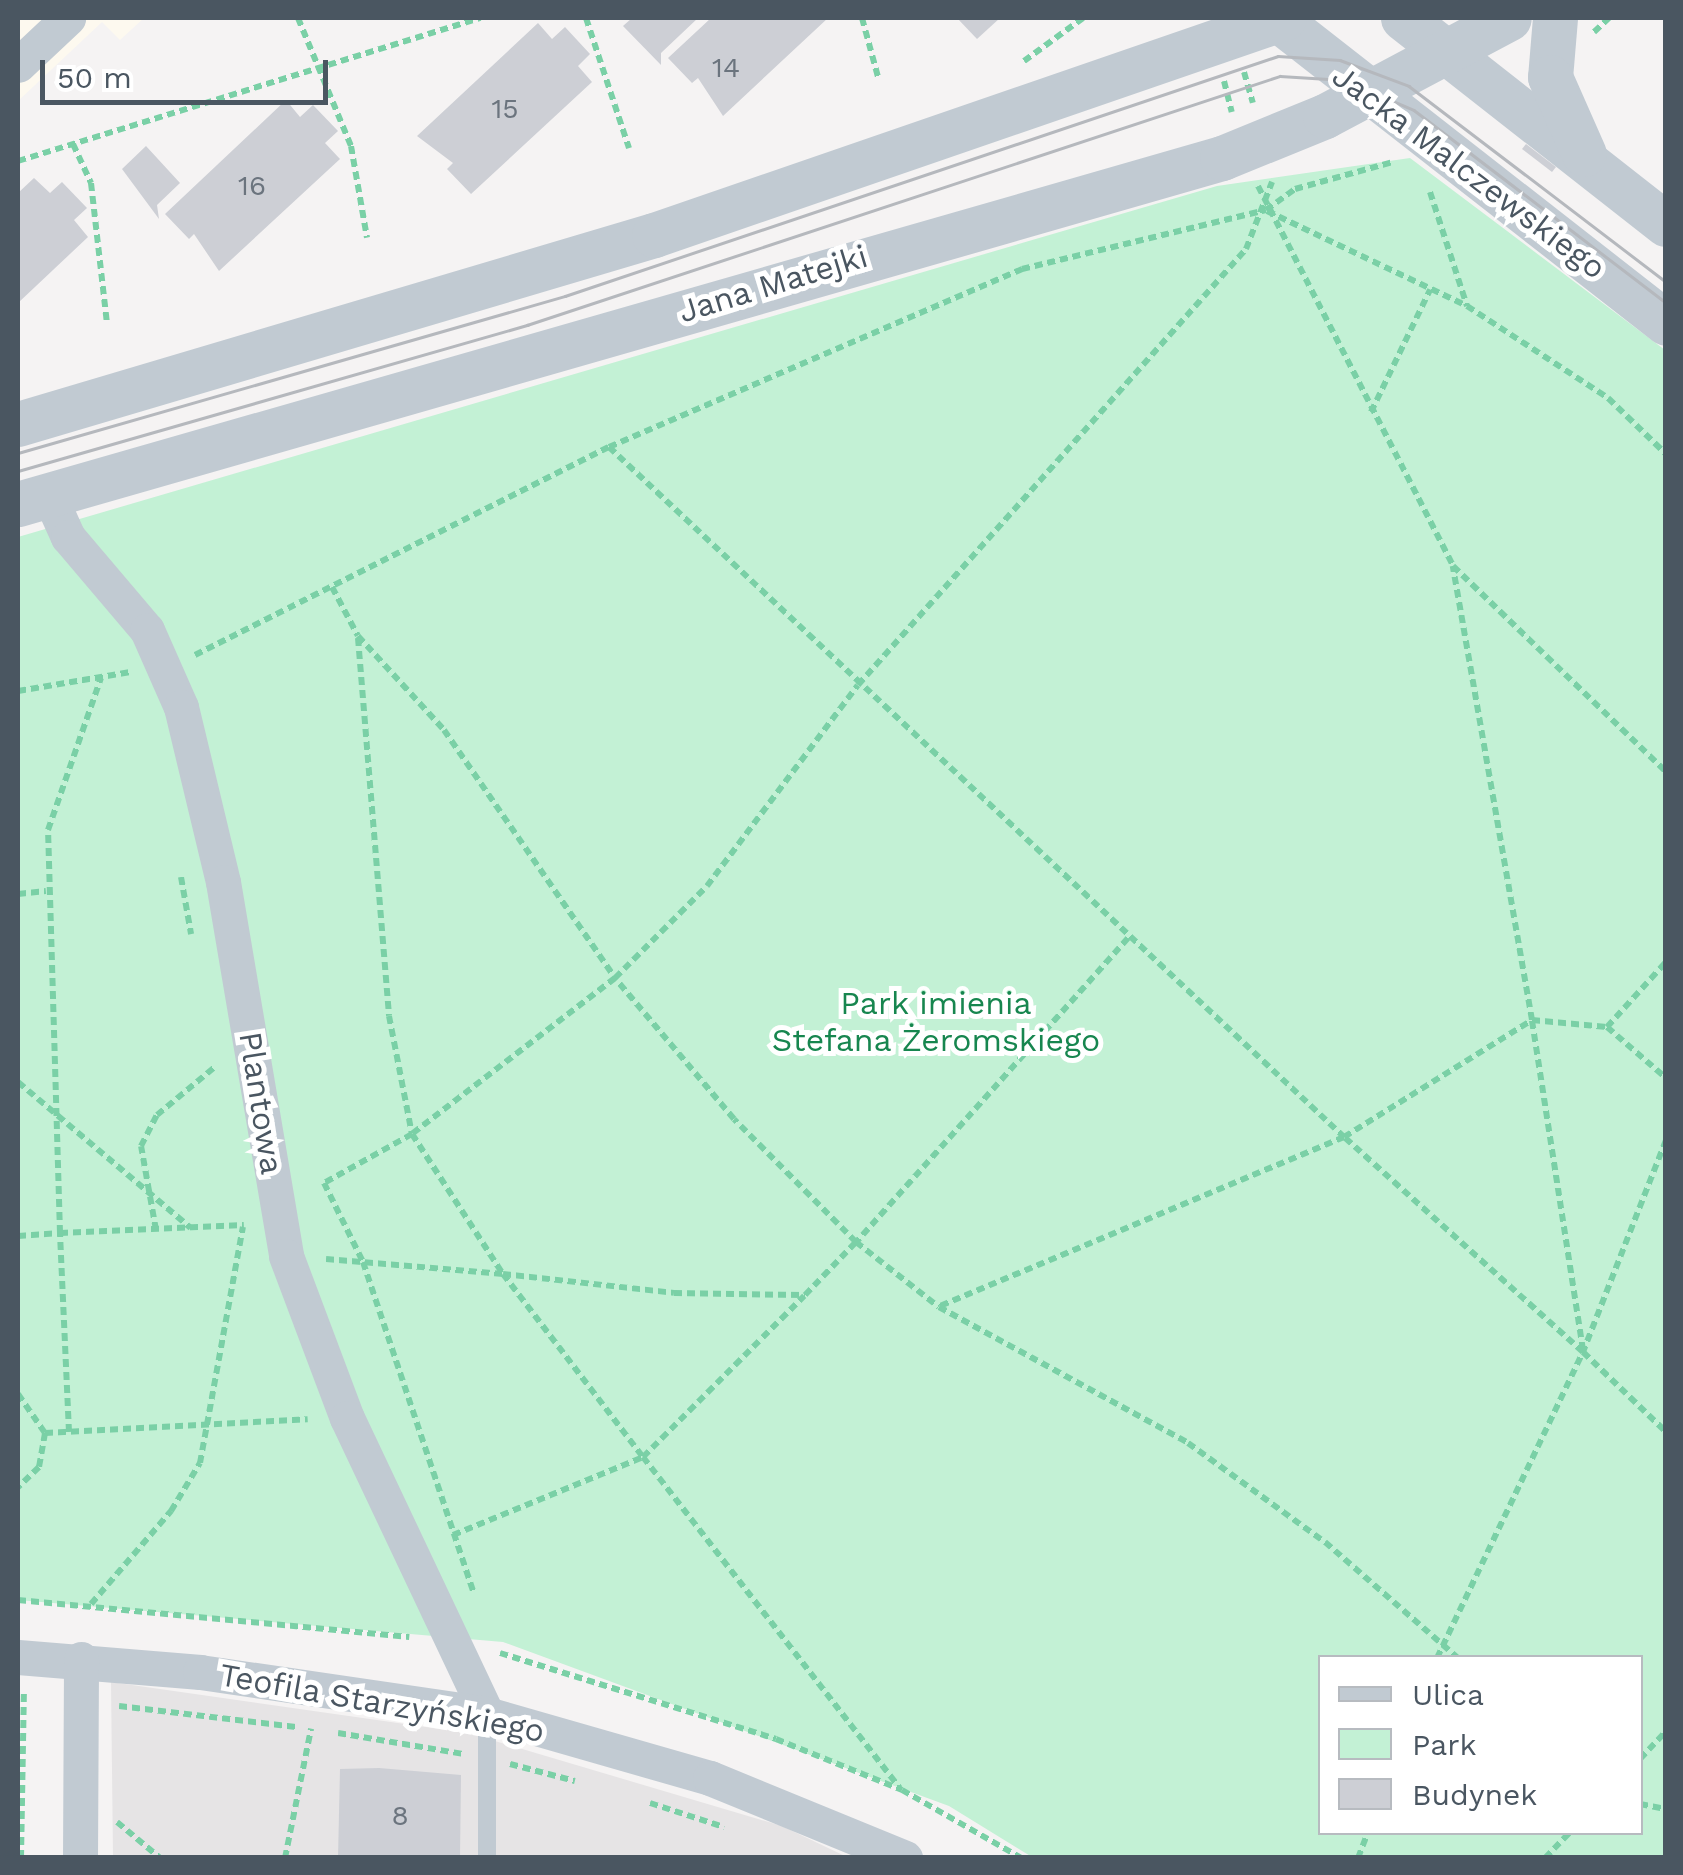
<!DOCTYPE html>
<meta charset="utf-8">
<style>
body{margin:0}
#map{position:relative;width:1683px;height:1875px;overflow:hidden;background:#f5f3f3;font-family:"Work Sans",sans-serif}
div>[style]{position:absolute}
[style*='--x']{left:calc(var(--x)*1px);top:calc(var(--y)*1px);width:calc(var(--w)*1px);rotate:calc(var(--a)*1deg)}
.commercial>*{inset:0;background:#fdf9ef}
.education>*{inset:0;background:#e6e4e5}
.green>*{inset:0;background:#c3f1d5}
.building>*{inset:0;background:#cdcfd5}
.path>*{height:6px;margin-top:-3px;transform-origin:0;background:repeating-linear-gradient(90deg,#7ad0a6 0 8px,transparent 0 13px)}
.service>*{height:18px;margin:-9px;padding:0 9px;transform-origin:9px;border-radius:9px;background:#c1cad2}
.minor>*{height:35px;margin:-17.5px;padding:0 17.5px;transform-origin:17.5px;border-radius:17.5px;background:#c1cad2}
.tertiary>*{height:45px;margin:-22.5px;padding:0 22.5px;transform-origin:22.5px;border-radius:22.5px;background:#c1cad2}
.tram>*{height:2.5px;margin:-1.25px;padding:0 1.25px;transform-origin:1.25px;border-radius:1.25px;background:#b5b8bd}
span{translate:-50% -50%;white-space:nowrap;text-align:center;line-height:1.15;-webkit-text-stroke:10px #fff;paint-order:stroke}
.number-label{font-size:28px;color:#6b747e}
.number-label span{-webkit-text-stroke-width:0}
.street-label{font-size:32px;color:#4a5661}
.park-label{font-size:32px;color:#17864f}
.frame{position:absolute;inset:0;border:20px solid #4a5661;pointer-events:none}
.legend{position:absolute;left:1318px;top:1655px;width:325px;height:180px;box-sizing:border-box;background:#fff;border:2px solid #b7bbc0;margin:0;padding:12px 18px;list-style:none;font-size:30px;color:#4a5661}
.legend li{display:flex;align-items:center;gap:20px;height:50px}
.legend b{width:50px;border:2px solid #b7bbc0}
.scale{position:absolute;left:40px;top:60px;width:288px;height:45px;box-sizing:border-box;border:5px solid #4a5661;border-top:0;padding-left:12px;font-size:30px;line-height:35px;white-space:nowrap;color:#4a5661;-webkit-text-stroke:8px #fff;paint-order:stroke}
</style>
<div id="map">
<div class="commercial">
<i style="clip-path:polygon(18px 18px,144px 18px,120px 40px,102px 22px,18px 101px)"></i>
</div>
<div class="education">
<i style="clip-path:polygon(111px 1682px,468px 1733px,782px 1826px,847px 1857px,113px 1857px)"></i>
</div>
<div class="green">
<i style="clip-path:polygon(evenodd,1410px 158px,1665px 350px,1665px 1857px,1032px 1857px,949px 1806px,503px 1642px,18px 1600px,18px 537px,1217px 186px,1410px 158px,1320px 1658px,1640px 1658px,1640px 1832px,1320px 1832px,1320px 1658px)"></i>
</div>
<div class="building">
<i style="clip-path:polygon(632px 18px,698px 18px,661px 53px,661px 65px,623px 26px)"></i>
<i style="clip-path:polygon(711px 18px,828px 18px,723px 116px,698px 78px,692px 83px,668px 58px)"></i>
<i style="clip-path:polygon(957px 18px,1000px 18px,977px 39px)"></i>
<i style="clip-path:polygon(538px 23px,552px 39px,565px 27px,590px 54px,578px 66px,592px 82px,471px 194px,447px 169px,453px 163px,417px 136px)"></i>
<i style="clip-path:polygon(286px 100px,300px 117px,313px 105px,338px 131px,325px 143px,340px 159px,219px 271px,194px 234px,189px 239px,165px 214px)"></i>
<i style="clip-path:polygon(1526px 144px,1556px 167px,1552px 172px,1522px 149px)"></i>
<i style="clip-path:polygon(146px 146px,180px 183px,157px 205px,159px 219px,122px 169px)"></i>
<i style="clip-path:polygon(34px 178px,50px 193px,62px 182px,87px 208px,74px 220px,88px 237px,18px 303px,18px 193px)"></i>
<i style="clip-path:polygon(379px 1768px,461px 1775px,460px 1858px,338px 1858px,340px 1769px)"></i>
</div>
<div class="path">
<i style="--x:298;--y:18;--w:139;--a:67.5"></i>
<i style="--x:351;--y:146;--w:93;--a:80.1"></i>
<i style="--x:586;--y:18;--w:137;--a:71.7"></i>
<i style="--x:862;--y:18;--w:61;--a:74.8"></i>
<i style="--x:1594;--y:32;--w:21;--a:-43"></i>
<i style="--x:1024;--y:61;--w:73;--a:-36.1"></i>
<i style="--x:1244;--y:72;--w:32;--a:74"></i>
<i style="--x:1224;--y:81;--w:32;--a:76"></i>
<i style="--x:73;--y:144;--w:43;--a:65.2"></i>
<i style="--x:91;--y:183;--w:142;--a:83.5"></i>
<i style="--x:18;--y:161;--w:484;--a:-17.2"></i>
<i style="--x:1258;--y:186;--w:427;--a:62.8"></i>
<i style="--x:1453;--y:566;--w:296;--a:44"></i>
<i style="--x:1430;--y:192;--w:120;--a:72"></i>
<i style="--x:1467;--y:306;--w:168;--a:33.1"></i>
<i style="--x:1608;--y:398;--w:81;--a:44"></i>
<i style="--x:1267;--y:211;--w:221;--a:25.4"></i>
<i style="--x:1371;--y:412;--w:136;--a:-64.2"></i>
<i style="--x:609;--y:447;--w:1008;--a:43.19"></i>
<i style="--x:1344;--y:1137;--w:438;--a:157.3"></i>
<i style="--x:332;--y:587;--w:55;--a:62"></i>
<i style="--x:358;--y:636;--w:127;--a:47.5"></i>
<i style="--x:444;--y:730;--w:301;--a:55.4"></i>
<i style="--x:615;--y:978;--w:256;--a:142.5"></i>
<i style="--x:412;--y:1134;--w:101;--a:150.9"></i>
<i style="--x:324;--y:1183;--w:88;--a:63.7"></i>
<i style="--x:363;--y:1262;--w:349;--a:71.5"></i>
<i style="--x:358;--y:638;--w:379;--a:85.3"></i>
<i style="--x:389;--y:1016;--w:120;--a:79"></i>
<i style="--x:412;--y:1134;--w:167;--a:57"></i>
<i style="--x:503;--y:1274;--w:172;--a:6.3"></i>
<i style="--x:674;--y:1293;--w:131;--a:0.9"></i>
<i style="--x:805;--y:1295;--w:74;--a:-46.1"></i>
<i style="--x:856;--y:1242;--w:105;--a:38.1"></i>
<i style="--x:939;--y:1307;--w:284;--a:28.6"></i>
<i style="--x:1188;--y:1443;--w:169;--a:35.9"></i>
<i style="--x:1325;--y:1542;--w:176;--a:41.1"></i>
<i style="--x:195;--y:655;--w:463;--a:-26.7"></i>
<i style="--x:609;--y:447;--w:450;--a:-23.3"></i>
<i style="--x:1022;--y:269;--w:251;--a:-13.6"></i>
<i style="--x:1266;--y:210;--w:36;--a:-36"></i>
<i style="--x:1295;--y:189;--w:102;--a:-15.4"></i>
<i style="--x:18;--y:691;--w:114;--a:-9.6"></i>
<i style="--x:181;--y:877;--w:58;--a:80"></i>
<i style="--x:18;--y:894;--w:28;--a:-6"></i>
<i style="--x:1128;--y:938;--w:408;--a:131.8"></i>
<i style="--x:856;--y:1242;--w:173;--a:-134.8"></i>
<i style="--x:734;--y:1119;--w:185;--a:-130.2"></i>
<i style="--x:615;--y:978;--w:130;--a:-45"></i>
<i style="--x:707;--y:886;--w:251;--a:-53.1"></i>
<i style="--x:858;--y:685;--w:584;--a:-48.33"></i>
<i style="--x:1246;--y:249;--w:72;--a:-68.8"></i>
<i style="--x:1607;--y:1027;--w:88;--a:-47.8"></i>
<i style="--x:18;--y:1082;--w:226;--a:40.2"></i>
<i style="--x:1666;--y:1140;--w:228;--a:111.4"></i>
<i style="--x:1583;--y:1352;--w:115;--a:43.9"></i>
<i style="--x:156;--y:1230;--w:85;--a:-100.1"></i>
<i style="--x:141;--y:1146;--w:35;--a:-63"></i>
<i style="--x:157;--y:1115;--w:77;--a:-39.7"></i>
<i style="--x:18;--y:1236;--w:42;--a:-4.1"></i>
<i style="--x:60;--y:1233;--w:403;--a:-91.7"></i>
<i style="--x:48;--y:830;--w:161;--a:-70.8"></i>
<i style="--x:326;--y:1259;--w:178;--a:4.8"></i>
<i style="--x:503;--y:1274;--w:230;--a:52.6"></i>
<i style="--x:643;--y:1457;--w:228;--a:-45"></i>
<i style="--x:1583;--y:1350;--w:334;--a:-98.8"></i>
<i style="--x:1532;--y:1020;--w:75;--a:5.3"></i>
<i style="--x:1607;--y:1027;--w:78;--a:40.8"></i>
<i style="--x:18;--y:1394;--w:47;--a:55.3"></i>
<i style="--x:45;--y:1433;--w:35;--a:100"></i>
<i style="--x:39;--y:1467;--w:29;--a:136"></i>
<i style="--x:69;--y:1432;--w:199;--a:-92.6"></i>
<i style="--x:60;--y:1233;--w:184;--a:-2.5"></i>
<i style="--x:45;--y:1433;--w:263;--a:-3"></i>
<i style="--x:453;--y:1535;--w:205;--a:-22.3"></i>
<i style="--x:643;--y:1457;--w:419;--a:52.2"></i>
<i style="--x:18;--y:1600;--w:393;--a:5.4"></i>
<i style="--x:91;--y:1604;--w:123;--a:-49.3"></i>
<i style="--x:171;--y:1511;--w:56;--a:-58.9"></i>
<i style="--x:200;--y:1463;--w:240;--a:-79.7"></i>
<i style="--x:500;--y:1653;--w:289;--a:17.3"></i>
<i style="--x:776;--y:1739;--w:136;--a:22"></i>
<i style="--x:902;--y:1790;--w:137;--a:29.7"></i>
<i style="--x:1437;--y:1658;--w:339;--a:-64.5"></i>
<i style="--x:1583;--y:1352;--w:321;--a:-138"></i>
<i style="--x:1344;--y:1137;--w:221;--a:-31.9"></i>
<i style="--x:1532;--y:1020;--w:461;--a:-99.9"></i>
<i style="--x:119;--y:1706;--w:178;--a:6.8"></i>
<i style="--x:338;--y:1733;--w:128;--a:9.5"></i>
<i style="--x:1640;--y:1759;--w:38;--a:-47"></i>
<i style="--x:510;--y:1764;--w:67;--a:14.7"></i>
<i style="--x:650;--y:1803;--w:78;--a:18"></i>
<i style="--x:1640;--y:1804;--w:26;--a:11"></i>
<i style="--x:117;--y:1822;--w:56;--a:39.9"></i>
<i style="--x:21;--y:1858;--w:167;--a:-89"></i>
<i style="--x:285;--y:1858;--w:132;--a:-78.6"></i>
<i style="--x:1358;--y:1858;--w:28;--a:-69"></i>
<i style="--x:1545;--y:1858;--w:36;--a:-46"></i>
</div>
<div class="service">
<i style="--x:487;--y:1858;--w:144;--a:-90"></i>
</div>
<div class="minor">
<i style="--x:18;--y:65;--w:69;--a:-43.2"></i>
<i style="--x:49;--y:495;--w:46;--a:65.7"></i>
<i style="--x:68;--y:537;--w:122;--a:49.7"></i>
<i style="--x:147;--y:630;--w:84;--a:66.2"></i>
<i style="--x:181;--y:707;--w:180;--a:76.5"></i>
<i style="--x:223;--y:882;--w:379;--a:80.4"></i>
<i style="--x:286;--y:1256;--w:173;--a:69.4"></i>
<i style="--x:347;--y:1418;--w:327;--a:64.7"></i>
<i style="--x:18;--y:1657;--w:183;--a:4.7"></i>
<i style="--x:200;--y:1672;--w:290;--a:8.3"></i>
<i style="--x:487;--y:1714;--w:232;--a:16"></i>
<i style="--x:710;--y:1778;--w:211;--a:22.3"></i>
<i style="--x:80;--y:1858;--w:199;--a:-89.7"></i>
</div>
<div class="tertiary">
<i style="--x:1276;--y:18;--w:495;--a:38"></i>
<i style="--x:1403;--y:18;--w:334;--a:38.1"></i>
<i style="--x:1555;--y:18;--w:59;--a:94.8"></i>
<i style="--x:1550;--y:77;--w:84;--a:66.2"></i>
<i style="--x:18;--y:424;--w:663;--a:-16.55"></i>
<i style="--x:654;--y:235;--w:666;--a:-19.01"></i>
<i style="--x:18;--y:504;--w:1253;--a:-16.03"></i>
<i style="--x:1222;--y:158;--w:111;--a:-22.2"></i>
<i style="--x:1325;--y:116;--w:208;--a:-28"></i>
</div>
<div class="tram">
<i style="--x:18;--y:453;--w:569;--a:-16.01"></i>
<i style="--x:565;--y:296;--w:752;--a:-18.6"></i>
<i style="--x:1278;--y:56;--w:62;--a:3.7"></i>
<i style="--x:1340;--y:60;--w:74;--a:20.6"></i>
<i style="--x:1409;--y:86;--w:323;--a:37.3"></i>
<i style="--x:18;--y:471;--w:530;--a:-16"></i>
<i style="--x:527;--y:325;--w:793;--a:-18.3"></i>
<i style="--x:1280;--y:76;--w:64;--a:3.6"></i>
<i style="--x:1344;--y:80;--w:76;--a:23.2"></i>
<i style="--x:1414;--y:110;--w:317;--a:37.4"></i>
</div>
<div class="number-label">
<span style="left:726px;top:68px">14</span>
<span style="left:505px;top:109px">15</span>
<span style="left:252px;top:186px">16</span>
<span style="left:400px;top:1816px">8</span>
</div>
<div class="street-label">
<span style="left:1469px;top:172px;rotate:37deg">Jacka Malczewskiego</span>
<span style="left:773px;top:284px;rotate:-17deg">Jana Matejki</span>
<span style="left:261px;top:1103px;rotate:81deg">Plantowa</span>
<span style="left:382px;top:1703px;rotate:10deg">Teofila Starzyńskiego</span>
</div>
<div class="park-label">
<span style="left:936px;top:1022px">Park imienia<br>Stefana Żeromskiego</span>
</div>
<div class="frame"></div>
<ul class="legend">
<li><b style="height:12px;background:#c1cad2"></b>Ulica</li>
<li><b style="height:28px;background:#c3f1d5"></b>Park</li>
<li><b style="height:28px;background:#cdcfd5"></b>Budynek</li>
</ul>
<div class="scale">50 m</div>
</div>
